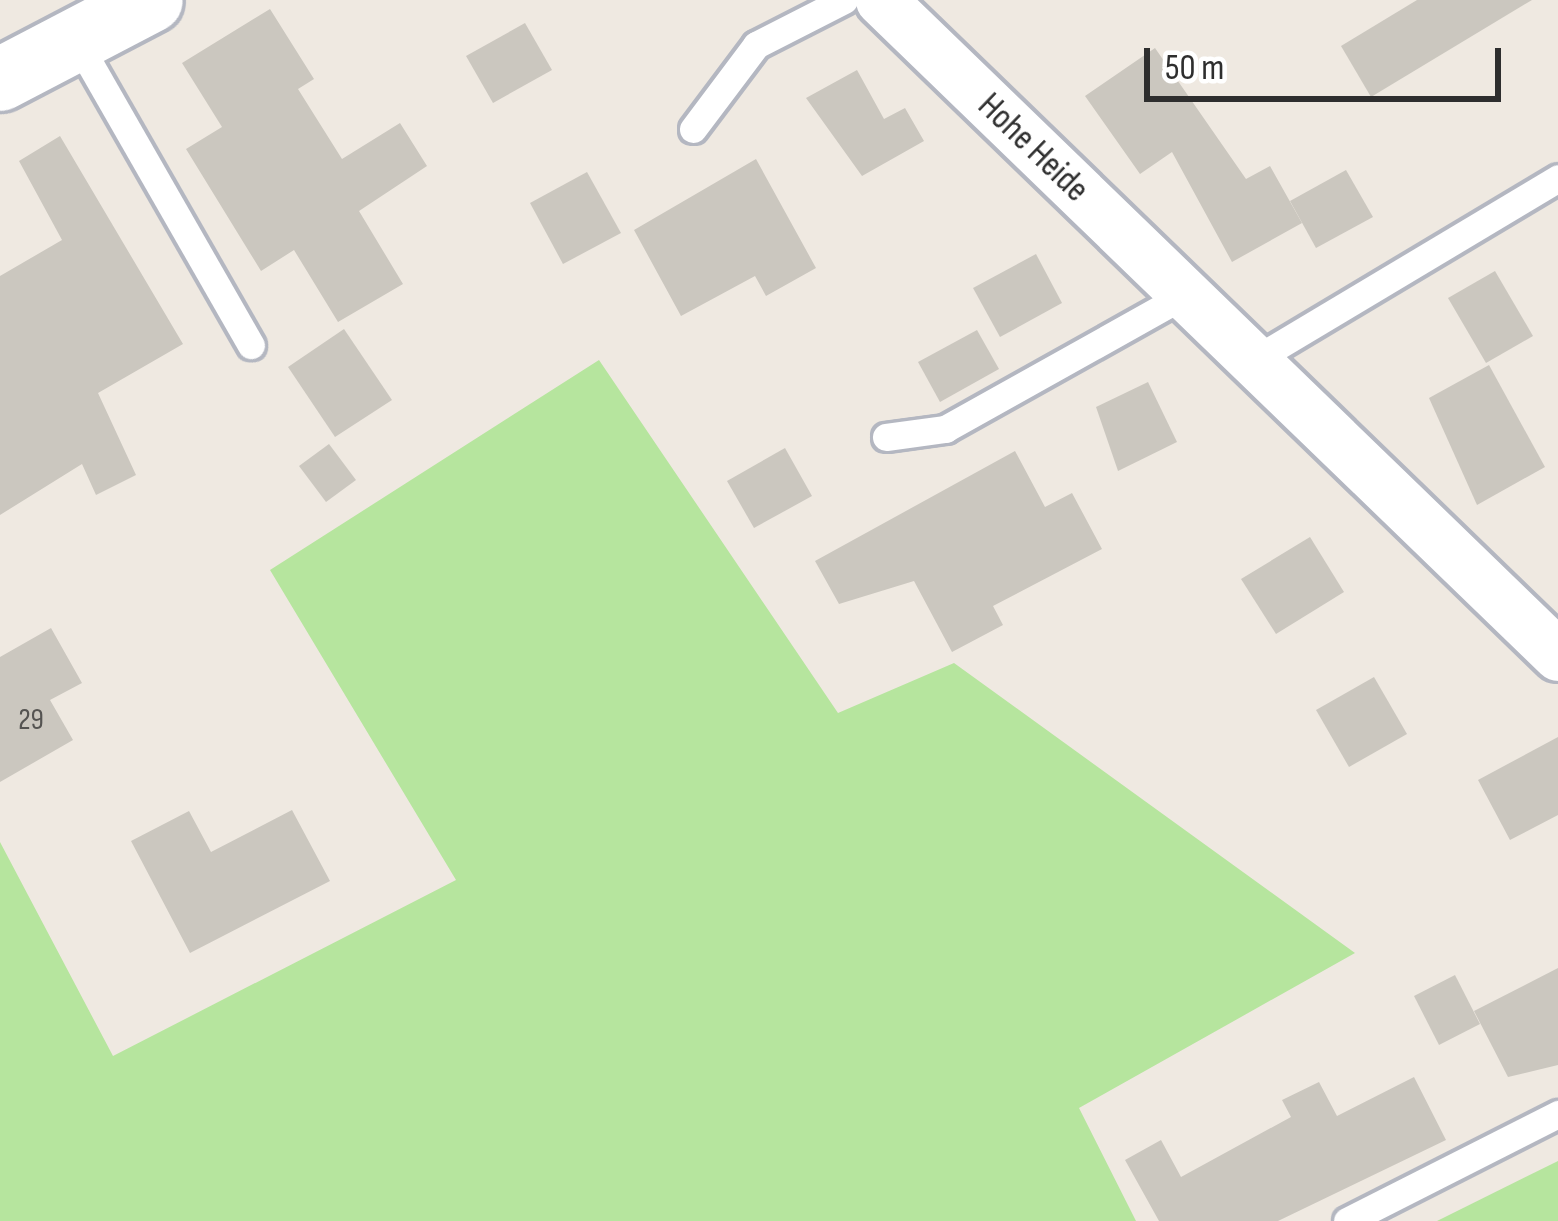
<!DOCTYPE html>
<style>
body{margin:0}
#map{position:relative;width:1558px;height:1221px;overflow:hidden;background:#efe9e1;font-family:"Sofia Sans Condensed",sans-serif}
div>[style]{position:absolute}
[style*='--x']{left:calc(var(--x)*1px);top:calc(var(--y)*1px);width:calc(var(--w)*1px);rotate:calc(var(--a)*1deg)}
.green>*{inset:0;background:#b6e59e}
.building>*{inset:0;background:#cbc7bf}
.roads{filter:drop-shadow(3px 0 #b4b7c1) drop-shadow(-3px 0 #b4b7c1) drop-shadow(0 3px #b4b7c1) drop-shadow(0 -3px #b4b7c1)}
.service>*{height:27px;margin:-13.5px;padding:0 13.5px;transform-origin:13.5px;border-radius:13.5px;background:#fff}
.minor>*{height:51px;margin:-25.5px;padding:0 25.5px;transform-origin:25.5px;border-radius:25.5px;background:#fff}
.tertiary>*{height:63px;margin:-31.5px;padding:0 31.5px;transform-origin:31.5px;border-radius:31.5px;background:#fff}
span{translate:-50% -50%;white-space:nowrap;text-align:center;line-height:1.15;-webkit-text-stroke:9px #fff;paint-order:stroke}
.number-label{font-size:30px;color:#555452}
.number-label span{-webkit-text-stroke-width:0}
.street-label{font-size:36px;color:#2e2e2e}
.scale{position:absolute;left:1144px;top:48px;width:357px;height:54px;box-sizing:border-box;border:6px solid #2e2e2e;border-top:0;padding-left:15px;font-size:36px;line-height:42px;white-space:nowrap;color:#2e2e2e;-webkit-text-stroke:9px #fff;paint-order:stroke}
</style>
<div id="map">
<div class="green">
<i style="clip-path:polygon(599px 360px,838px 713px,954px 663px,1355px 953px,1079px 1108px,1136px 1221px,0 1221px,0 842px,113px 1056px,456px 880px,270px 570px)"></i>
<i style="clip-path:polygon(1558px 1161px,1558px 1221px,1437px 1221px)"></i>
</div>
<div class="building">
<i style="clip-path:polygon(1417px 0,1532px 0,1371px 97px,1341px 46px)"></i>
<i style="clip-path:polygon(270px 9px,314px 79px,298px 89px,342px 159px,400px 123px,427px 166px,359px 211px,403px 284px,338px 322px,294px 250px,261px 271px,186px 149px,222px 127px,182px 63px)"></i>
<i style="clip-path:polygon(525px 23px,552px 70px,493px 103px,466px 56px)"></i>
<i style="clip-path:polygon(1155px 48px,1246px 179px,1270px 166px,1302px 223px,1232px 262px,1172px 152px,1140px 174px,1085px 96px)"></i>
<i style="clip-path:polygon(857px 70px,884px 119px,905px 108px,924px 141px,862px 176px,806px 98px)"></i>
<i style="clip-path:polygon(60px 136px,183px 344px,98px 393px,136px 475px,96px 495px,82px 464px,0 515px,0 276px,62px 240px,19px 161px)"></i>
<i style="clip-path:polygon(756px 159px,816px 268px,766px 296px,755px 276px,681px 316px,634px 230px)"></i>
<i style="clip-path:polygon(1346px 170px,1373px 217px,1316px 248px,1290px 201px)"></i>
<i style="clip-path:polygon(587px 172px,621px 233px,563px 264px,530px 203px)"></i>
<i style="clip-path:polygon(1036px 254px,1062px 303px,1000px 337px,973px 288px)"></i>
<i style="clip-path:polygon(1495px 271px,1533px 336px,1486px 363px,1448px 298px)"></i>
<i style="clip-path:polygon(344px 329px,392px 400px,335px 437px,288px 367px)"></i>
<i style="clip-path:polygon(977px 330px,999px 369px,940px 402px,918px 362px)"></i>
<i style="clip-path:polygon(1489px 365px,1545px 467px,1477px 505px,1429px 398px)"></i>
<i style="clip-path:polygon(1148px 382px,1177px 442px,1118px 471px,1096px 407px)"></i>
<i style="clip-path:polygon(329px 444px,356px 480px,326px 502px,299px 466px)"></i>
<i style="clip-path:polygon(785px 448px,812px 496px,754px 528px,727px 481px)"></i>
<i style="clip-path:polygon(1015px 451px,1045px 507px,1072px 493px,1102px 549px,993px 606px,1003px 625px,952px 652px,914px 581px,839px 604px,815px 561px)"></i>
<i style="clip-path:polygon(1310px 537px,1344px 592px,1276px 634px,1241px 579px)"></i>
<i style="clip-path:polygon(51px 628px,82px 683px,50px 700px,73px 740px,0 782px,0 657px)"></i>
<i style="clip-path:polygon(1374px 677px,1407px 734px,1349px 767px,1316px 710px)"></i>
<i style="clip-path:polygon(1558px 737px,1558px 815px,1510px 840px,1478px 780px)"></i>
<i style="clip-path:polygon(292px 810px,330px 881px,190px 953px,131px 841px,189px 811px,211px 852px)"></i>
<i style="clip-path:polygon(1558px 968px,1558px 1065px,1508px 1077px,1474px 1011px)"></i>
<i style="clip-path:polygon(1455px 975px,1480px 1024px,1439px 1045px,1414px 996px)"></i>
<i style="clip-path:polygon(1414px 1077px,1446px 1140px,1278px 1221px,1159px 1221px,1125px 1160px,1161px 1140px,1181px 1177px,1291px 1117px,1282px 1100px,1319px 1082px,1337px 1116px)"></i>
</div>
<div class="roads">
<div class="service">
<i style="--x:75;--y:38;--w:354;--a:60.2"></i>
<i style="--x:693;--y:129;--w:105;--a:-53.1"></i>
<i style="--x:756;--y:45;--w:99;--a:-27.1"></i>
<i style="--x:1256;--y:359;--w:352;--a:-30.9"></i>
<i style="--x:886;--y:437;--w:60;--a:-7.7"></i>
<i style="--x:945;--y:429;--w:275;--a:-29.2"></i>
<i style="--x:1347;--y:1221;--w:237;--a:-26.9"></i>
</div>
<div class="minor">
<i style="--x:881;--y:0;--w:942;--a:44.05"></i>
</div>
<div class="tertiary">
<i style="--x:0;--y:79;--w:170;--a:-27.6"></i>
</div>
</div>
<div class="number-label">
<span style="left:31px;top:720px">29</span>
</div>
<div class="street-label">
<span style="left:1033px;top:148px;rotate:44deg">Hohe Heide</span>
</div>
<div class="scale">50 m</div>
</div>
